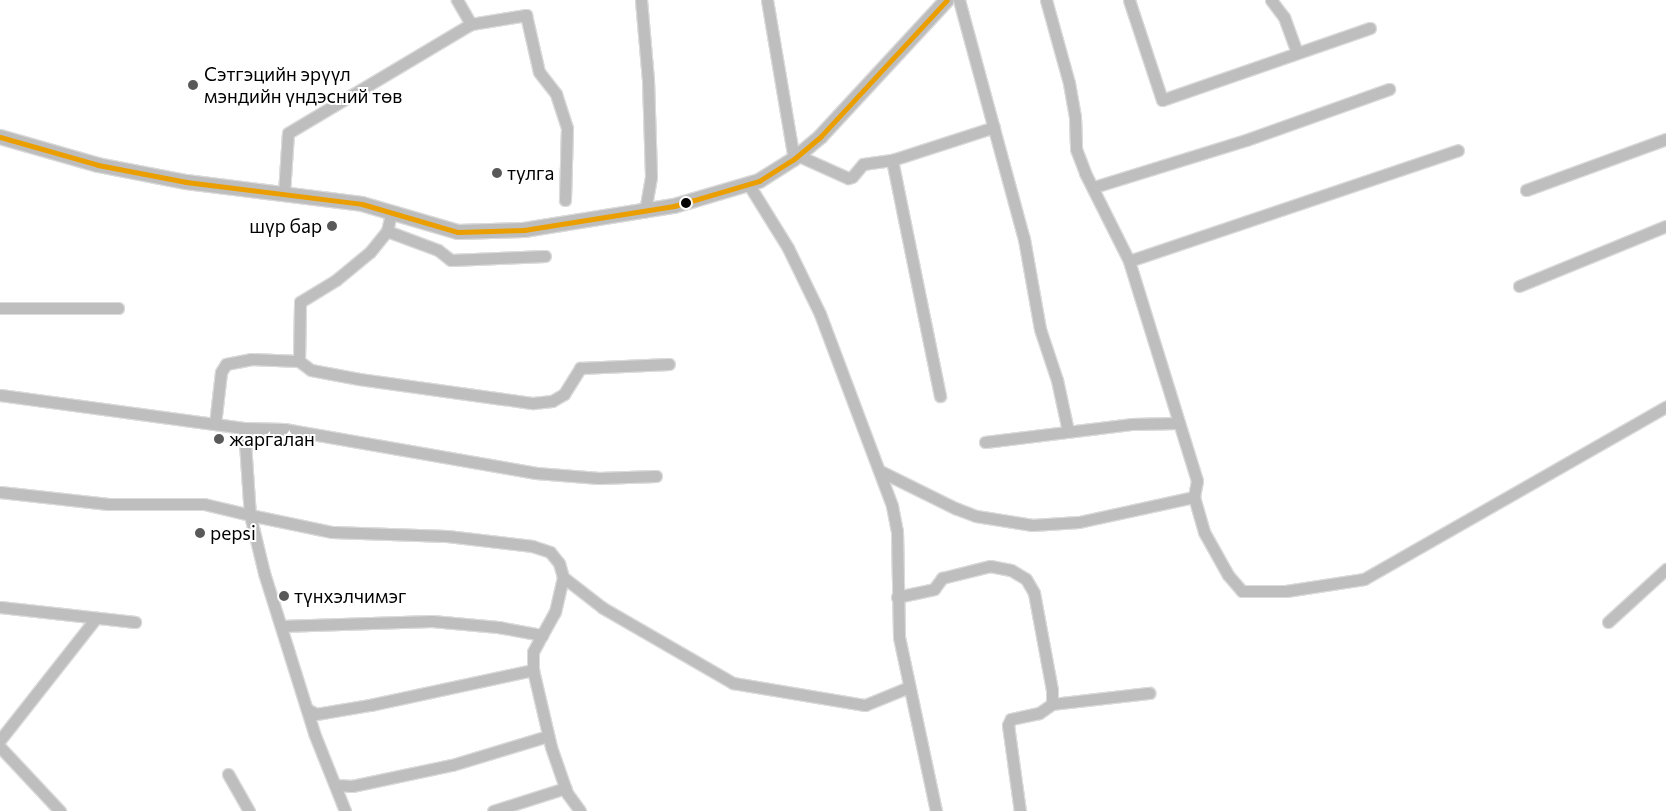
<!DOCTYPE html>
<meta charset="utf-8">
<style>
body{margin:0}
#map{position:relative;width:1666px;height:811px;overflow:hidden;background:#fff;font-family:Commissioner,sans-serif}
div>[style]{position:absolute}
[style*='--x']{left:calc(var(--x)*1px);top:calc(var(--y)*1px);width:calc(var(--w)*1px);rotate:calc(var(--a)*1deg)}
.roads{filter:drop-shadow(1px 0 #dbdbdb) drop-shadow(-1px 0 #dbdbdb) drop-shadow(0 1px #dbdbdb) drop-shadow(0 -1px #dbdbdb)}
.minor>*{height:11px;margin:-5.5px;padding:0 5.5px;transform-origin:5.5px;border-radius:5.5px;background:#bebebe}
.major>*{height:14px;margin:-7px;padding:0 7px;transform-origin:7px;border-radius:7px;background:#bdbdbd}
.bus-1>*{height:5px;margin:-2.5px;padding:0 2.5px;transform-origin:2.5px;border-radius:2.5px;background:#eb9e00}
.dots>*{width:14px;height:14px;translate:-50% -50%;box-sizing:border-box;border:2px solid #fff;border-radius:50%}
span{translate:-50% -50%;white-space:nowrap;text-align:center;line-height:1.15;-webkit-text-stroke:4px #fff;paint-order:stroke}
.poi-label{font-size:19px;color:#000}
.left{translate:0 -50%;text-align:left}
.right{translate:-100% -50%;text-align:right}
</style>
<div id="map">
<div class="roads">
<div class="minor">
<i style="--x:457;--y:0;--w:28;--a:60"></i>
<i style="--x:641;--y:0;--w:80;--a:85"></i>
<i style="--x:648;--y:80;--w:97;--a:88.2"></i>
<i style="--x:651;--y:177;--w:35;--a:100"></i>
<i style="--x:767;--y:0;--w:161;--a:80.4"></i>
<i style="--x:959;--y:0;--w:248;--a:74.8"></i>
<i style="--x:1024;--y:239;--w:91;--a:79.9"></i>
<i style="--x:1040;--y:329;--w:54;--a:71.6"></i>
<i style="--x:1057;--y:380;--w:52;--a:77.8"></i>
<i style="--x:1046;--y:0;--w:86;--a:74.5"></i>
<i style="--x:1069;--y:83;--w:35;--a:80"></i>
<i style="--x:1075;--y:117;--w:32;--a:88"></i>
<i style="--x:1076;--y:149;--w:26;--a:69"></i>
<i style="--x:1085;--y:173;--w:98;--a:63.4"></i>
<i style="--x:1129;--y:261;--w:230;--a:72.8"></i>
<i style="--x:1197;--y:481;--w:16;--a:101"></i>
<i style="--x:1194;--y:497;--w:36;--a:74"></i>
<i style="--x:1204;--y:532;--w:49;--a:60.8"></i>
<i style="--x:1228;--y:575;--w:21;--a:49"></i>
<i style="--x:1242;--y:591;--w:44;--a:0"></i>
<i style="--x:1286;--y:591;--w:79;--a:-8.7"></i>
<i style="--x:1364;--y:579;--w:348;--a:-29.7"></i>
<i style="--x:1129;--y:0;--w:105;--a:71.7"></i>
<i style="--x:1162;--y:100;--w:220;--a:-19.1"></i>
<i style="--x:1271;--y:0;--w:21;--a:53"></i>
<i style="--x:1284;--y:17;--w:38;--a:70"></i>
<i style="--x:799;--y:156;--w:54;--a:24.2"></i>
<i style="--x:848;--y:178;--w:4;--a:-14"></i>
<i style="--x:852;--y:177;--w:17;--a:-50"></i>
<i style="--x:863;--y:164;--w:29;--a:-8"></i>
<i style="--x:749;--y:185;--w:74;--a:58.2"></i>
<i style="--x:788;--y:248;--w:73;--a:64.1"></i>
<i style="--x:820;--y:314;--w:205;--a:69.4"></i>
<i style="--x:892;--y:506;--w:25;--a:79"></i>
<i style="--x:897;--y:531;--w:106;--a:88.9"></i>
<i style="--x:899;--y:637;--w:178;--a:78"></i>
<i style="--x:1094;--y:187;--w:159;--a:-17.2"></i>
<i style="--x:1246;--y:140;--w:152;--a:-19.6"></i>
<i style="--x:1526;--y:190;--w:149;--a:-20"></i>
<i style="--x:284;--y:193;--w:60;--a:-86.2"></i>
<i style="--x:288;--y:133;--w:213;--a:-30.8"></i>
<i style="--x:471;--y:24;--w:56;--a:-9.3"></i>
<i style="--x:526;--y:15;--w:58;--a:77.2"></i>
<i style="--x:539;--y:72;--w:28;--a:52"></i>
<i style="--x:556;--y:94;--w:36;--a:72"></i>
<i style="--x:567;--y:128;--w:72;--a:91.6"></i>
<i style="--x:387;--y:231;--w:54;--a:20.4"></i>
<i style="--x:438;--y:250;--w:16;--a:38"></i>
<i style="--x:451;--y:260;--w:94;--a:-2.4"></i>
<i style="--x:1129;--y:261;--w:347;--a:-18.6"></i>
<i style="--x:1519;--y:286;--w:159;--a:-22.2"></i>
<i style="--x:0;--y:308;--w:118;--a:0"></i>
<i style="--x:299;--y:361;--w:59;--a:-89"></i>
<i style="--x:300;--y:302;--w:42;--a:-31.4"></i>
<i style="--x:336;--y:280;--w:44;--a:-39.5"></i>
<i style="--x:370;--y:252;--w:27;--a:-51"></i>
<i style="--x:387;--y:231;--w:18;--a:-77"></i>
<i style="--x:0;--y:395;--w:246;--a:7.7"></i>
<i style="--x:244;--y:428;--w:40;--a:1.4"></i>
<i style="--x:284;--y:429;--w:256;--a:9.9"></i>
<i style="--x:536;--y:473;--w:63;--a:4.5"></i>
<i style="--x:599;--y:478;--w:57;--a:-2"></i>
<i style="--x:940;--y:396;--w:241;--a:-101.5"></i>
<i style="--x:892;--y:160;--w:107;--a:-17.9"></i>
<i style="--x:215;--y:424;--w:52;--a:-83.4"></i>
<i style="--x:221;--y:372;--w:9;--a:-58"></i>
<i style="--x:226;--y:364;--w:25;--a:-11"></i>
<i style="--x:251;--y:359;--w:48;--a:2.4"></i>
<i style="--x:299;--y:361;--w:15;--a:37"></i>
<i style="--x:311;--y:370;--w:49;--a:10.6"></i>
<i style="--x:359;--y:379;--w:176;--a:7.9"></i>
<i style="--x:533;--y:403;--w:19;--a:-6"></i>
<i style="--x:552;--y:401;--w:14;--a:-30"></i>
<i style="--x:564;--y:394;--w:31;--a:-58"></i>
<i style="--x:580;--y:368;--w:89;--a:-2.6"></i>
<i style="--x:244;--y:428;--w:87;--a:86.1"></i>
<i style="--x:250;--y:515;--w:84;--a:11.7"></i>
<i style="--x:332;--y:532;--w:115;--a:2"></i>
<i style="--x:447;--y:536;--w:86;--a:6.7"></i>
<i style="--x:532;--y:546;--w:19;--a:18"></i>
<i style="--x:550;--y:552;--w:14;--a:51"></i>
<i style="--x:559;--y:563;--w:15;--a:74"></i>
<i style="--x:563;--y:577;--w:51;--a:37.8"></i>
<i style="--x:603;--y:608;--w:150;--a:30"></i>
<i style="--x:733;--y:683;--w:134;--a:9.5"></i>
<i style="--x:865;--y:705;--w:48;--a:-22.2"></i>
<i style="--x:985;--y:442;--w:147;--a:-7"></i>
<i style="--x:1131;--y:424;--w:48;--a:-1.2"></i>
<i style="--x:880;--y:471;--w:84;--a:26.3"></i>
<i style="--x:955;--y:508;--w:22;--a:21"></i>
<i style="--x:976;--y:516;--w:57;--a:9.1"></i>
<i style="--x:1032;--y:525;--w:47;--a:-3.7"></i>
<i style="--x:1079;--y:522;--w:118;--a:-12.3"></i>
<i style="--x:0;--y:492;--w:109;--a:6.3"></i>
<i style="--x:108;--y:504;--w:96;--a:0"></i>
<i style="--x:204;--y:504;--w:47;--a:13.4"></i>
<i style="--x:250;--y:515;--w:60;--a:76.4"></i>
<i style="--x:264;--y:573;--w:168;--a:72.6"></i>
<i style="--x:314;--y:733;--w:84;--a:68.3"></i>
<i style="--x:897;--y:597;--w:38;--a:-12"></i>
<i style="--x:934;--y:589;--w:14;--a:-54"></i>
<i style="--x:942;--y:578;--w:49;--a:-14"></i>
<i style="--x:990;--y:566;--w:21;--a:11"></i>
<i style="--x:1011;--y:570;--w:17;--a:31"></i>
<i style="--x:1026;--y:579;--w:16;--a:60"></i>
<i style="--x:1034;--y:593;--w:99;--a:79.5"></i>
<i style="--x:1052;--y:690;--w:14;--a:90"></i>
<i style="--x:1052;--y:704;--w:16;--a:145"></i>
<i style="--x:1039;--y:713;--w:29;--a:168"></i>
<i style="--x:1011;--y:719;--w:7;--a:117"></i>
<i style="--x:1008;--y:725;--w:87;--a:82.1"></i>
<i style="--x:0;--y:607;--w:136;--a:6.3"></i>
<i style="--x:1608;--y:622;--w:79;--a:-42.4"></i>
<i style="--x:281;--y:626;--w:151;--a:-1.9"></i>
<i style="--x:432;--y:621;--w:66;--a:5.2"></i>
<i style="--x:498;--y:627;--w:45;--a:10.3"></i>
<i style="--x:542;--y:635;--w:26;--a:-61"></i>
<i style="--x:555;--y:612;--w:36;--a:-77"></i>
<i style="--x:542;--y:635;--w:19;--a:118"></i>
<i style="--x:533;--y:652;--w:18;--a:90"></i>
<i style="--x:533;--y:670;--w:79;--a:76.8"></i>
<i style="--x:551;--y:747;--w:49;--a:70.8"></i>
<i style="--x:567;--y:793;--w:22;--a:54"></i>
<i style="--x:1052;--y:704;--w:98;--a:-6.5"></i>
<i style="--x:307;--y:709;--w:10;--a:29"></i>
<i style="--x:316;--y:714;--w:55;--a:-9.5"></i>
<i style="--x:370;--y:705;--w:167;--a:-12.1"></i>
<i style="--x:0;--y:740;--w:155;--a:-51.8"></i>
<i style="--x:0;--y:747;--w:88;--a:46.8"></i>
<i style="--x:228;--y:774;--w:43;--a:60.4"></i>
<i style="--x:335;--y:785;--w:17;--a:3"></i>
<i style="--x:352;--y:786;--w:102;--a:-11.9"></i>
<i style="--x:452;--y:765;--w:100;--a:-16.8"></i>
<i style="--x:493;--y:811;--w:76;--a:-17.7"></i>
</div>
<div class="major">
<i style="--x:0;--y:137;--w:102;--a:15.9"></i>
<i style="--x:98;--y:165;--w:90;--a:10.9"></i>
<i style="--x:186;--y:182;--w:177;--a:7.1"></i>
<i style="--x:362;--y:204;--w:100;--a:16.3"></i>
<i style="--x:458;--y:232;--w:66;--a:-1.7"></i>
<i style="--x:524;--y:230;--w:152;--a:-9.1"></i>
<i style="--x:674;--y:206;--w:89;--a:-16.4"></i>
<i style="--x:759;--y:181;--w:41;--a:-32.2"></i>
<i style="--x:794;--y:159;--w:35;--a:-40"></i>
<i style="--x:821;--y:136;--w:185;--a:-47.2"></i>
</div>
</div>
<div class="bus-1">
<i style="--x:0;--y:137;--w:102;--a:15.9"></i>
<i style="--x:98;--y:165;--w:90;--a:10.9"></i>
<i style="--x:186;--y:182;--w:177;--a:7.1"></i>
<i style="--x:362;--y:204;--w:100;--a:16.3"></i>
<i style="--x:458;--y:232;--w:66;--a:-1.7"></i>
<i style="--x:524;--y:230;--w:152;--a:-9.1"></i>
<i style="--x:674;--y:206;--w:89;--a:-16.4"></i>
<i style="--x:759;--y:181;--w:41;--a:-32.2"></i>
<i style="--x:794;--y:159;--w:35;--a:-40"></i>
<i style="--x:821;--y:136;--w:185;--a:-47.2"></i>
</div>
<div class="dots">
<i style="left:193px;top:85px;background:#595959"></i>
<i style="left:497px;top:173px;background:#595959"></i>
<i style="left:686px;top:203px;background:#000"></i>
<i style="left:332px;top:226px;background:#595959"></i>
<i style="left:219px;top:439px;background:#595959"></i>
<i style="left:200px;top:533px;background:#595959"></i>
<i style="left:284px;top:596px;background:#595959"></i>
</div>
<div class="poi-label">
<span class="left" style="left:204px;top:85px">Сэтгэцийн эрүүл<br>мэндийн үндэсний төв</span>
<span class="left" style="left:507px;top:173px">тулга</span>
<span class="right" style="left:322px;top:226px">шүр бар</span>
<span class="left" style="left:229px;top:439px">жаргалан</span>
<span class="left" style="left:210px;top:533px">pepsi</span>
<span class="left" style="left:294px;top:596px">түнхэлчимэг</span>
</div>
</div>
